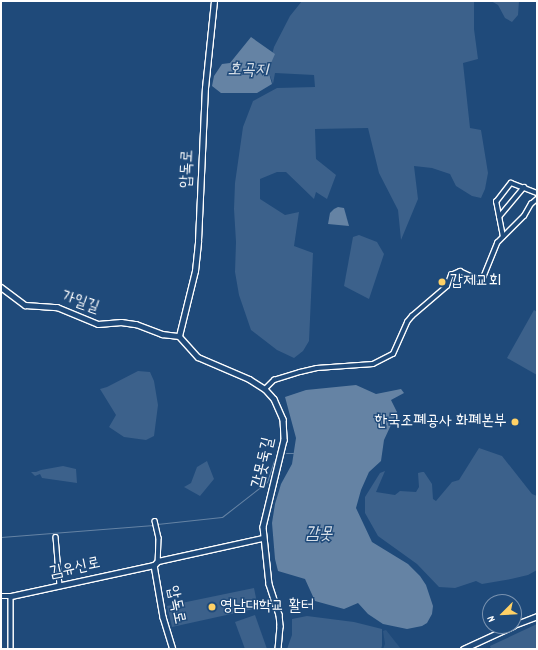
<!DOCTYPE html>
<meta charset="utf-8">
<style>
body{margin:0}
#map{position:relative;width:538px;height:650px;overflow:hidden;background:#1f4a7a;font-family:Dekko,"Poor Story",sans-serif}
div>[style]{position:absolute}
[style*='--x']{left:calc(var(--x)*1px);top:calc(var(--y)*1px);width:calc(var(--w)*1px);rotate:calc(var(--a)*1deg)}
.built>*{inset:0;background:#2e5683}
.green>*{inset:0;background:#3c618b}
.water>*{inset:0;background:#6583a4}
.stream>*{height:1px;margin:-0.5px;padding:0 0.5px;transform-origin:0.5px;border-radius:0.5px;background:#6583a4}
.roads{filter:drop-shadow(1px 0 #fff) drop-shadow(-1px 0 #fff) drop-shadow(0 1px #fff) drop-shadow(0 -1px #fff)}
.minor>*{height:3.5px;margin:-1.75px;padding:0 1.75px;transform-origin:1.75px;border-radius:1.75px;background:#1f4a7a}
.tertiary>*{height:4.5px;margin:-2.25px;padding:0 2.25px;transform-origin:2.25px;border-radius:2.25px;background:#1f4a7a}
.dots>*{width:11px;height:11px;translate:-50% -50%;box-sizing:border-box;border:2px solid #1f4a7a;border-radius:50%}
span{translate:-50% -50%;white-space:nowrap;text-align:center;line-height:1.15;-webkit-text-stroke:3px #1f4a7a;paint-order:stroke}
.street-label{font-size:16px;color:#fff}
.poi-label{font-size:16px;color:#fff}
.left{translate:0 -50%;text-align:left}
.right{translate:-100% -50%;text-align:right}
.water-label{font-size:17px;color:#d8e0e8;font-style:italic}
.frame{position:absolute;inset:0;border:2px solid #fff;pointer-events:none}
.north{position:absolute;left:482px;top:594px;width:40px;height:40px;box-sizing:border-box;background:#1f4a7a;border:1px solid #7992af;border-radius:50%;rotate:246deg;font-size:11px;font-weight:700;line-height:16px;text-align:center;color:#fff}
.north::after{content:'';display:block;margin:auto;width:14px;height:18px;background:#ffd166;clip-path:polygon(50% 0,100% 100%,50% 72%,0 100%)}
</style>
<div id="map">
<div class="built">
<i style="clip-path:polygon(386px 630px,401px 649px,410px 649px,383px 649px,385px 644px,383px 631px)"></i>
</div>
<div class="green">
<i style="clip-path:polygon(302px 1px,519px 1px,518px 15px,512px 22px,505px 18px,498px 5px,491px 1px,474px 1px,474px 29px,478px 59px,463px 63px,470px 128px,481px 130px,488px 173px,485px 189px,481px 198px,472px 196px,456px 186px,450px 174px,432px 168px,414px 166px,418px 199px,401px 240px,398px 210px,379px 173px,368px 128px,315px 129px,316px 159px,336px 175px,327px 199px,316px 192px,314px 199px,286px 172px,277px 172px,260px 179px,260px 199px,285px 215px,299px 212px,294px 246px,313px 253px,309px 341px,303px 351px,294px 358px,277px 350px,251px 330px,239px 295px,235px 272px,236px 242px,234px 209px,235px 183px,243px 127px,253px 101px,277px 88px,315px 87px,314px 75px,275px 73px,273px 84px,268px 70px,274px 47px,290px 16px)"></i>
<i style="clip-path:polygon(359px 235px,377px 242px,384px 254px,369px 299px,344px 286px,353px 237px)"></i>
<i style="clip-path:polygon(534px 310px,537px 312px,537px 375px,507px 358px)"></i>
<i style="clip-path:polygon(138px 371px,150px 372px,154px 381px,158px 405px,154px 436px,146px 440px,124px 437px,109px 427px,116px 415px,100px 389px,107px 387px)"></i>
<i style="clip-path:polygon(479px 448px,502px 456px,532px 494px,537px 496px,537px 570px,528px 575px,511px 579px,482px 584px,476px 581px,455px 588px,439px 587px,417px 564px,378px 536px,365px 513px,365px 497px,380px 473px,385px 471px,376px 492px,395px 495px,400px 491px,416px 492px,419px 487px,418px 473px,422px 472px,424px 472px,432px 484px,433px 499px,436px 501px,452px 482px,459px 480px)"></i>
<i style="clip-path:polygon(207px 461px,214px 479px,200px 496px,184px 487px,191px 483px,197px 467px)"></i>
<i style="clip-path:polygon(63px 466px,76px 469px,77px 483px,42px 478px,40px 474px,35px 476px,31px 472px,36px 472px,41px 470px)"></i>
<i style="clip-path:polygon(254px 588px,258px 608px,172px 627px,167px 606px)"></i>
<i style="clip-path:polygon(255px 615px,267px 649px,245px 649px,235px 622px)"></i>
<i style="clip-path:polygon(307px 616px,354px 622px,382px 629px,382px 646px,381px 649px,287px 649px,292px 635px,292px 619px)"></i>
<i style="clip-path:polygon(537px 624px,537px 649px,491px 649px,490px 646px)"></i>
</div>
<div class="water">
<i style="clip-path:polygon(251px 37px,275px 54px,268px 70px,272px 84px,257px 93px,221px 93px,212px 86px,214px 76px,222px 64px,230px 63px)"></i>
<i style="clip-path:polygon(338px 207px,344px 208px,349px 226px,328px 224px,330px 213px,334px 209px)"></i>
<i style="clip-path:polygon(356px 385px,376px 394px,401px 389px,404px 393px,391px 400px,397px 412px,384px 440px,381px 461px,369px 472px,361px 490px,356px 508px,372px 542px,408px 564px,420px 576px,426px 585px,433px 606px,432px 614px,427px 623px,422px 626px,407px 629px,383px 624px,368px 614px,358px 603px,344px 609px,315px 601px,305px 579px,278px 571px,275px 559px,272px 523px,275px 504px,281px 484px,292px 464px,296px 438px,285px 397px,306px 390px)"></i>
</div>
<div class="stream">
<i style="--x:286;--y:453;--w:7;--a:0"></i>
<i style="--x:157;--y:524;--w:65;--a:-6.1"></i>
<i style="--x:222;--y:517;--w:57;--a:-37.9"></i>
<i style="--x:267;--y:482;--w:22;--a:-72"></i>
<i style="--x:1;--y:537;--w:153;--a:-4.5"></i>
</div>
<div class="roads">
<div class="minor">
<i style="--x:499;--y:217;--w:39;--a:-50"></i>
<i style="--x:503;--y:237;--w:36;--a:-101"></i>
<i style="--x:496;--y:202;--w:24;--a:-52"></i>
<i style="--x:511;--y:183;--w:28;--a:21"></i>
<i style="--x:265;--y:389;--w:13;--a:-45"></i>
<i style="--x:274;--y:380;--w:27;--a:-17"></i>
<i style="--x:300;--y:372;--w:17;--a:-13"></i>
<i style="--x:317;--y:368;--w:56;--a:-4.1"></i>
<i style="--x:373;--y:364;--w:22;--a:-27"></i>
<i style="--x:393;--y:354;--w:35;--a:-66"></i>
<i style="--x:407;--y:322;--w:8;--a:-50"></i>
<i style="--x:412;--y:316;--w:46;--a:-40.6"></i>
<i style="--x:447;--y:286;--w:12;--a:-70"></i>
<i style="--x:451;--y:275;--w:10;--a:-24"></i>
<i style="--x:460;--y:271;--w:21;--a:25"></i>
<i style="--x:479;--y:280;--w:4;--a:-27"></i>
<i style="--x:483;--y:278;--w:38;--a:-68"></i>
<i style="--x:497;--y:243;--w:38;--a:-45"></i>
<i style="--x:524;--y:216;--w:14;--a:-60"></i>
<i style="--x:531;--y:204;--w:8;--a:-40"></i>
<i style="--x:155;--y:521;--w:17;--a:77"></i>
<i style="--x:159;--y:538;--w:23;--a:92"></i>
<i style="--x:56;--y:537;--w:49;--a:85.3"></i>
<i style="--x:11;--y:596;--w:53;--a:90"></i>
</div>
<div class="tertiary">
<i style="--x:1;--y:287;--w:30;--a:37"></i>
<i style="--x:25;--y:305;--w:32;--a:4"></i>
<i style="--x:57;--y:307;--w:44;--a:22.5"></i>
<i style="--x:98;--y:324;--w:23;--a:-5"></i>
<i style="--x:121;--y:322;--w:15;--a:8"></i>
<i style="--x:136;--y:324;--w:28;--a:21"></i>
<i style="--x:162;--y:334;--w:17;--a:7"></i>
<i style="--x:179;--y:336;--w:28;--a:48"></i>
<i style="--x:198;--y:357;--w:56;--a:23.3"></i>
<i style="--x:249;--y:379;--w:19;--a:32"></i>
<i style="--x:265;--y:389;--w:13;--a:48"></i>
<i style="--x:274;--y:399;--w:22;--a:66"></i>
<i style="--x:283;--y:419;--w:21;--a:87"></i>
<i style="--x:284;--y:440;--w:89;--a:103.6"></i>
<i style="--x:263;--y:527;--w:57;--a:84"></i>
<i style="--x:269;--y:584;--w:32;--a:72"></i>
<i style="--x:279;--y:614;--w:12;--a:85"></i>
<i style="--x:280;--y:626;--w:23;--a:95"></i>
<i style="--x:179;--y:336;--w:67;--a:-76.2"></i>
<i style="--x:195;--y:271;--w:30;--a:-84"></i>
<i style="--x:198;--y:241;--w:153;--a:-87.4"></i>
<i style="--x:205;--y:88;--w:87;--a:-84.1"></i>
<i style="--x:154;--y:565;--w:6;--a:-45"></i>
<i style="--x:158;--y:561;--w:107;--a:-12.4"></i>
<i style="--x:154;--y:565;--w:53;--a:80.2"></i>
<i style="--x:163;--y:617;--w:34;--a:73"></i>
<i style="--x:1;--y:596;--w:10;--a:0"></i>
<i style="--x:11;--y:596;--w:146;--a:-12.2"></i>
<i style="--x:514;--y:625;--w:25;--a:-21"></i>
<i style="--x:463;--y:649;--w:55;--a:-24.7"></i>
</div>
</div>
<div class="dots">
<i style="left:442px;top:282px;background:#ffd166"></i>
<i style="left:515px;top:422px;background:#ffd166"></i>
<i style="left:212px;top:607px;background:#ffd166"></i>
</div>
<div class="street-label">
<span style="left:188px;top:169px;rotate:-87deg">압독로</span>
<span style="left:80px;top:303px;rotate:19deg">가일길</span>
<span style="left:264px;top:463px;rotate:-77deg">감못둑길</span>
<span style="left:75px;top:569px;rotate:-12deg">김유신로</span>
<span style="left:175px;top:605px;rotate:78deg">압독로</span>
</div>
<div class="poi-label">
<span class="left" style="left:450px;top:282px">갑제교회</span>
<span class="right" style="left:507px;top:422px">한국조폐공사 화폐본부</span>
<span class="left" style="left:220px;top:607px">영남대학교 활터</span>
</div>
<div class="water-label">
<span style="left:248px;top:72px">호곡지</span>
<span style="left:319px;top:536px">감못</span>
</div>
<div class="frame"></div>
<div class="north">N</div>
</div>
